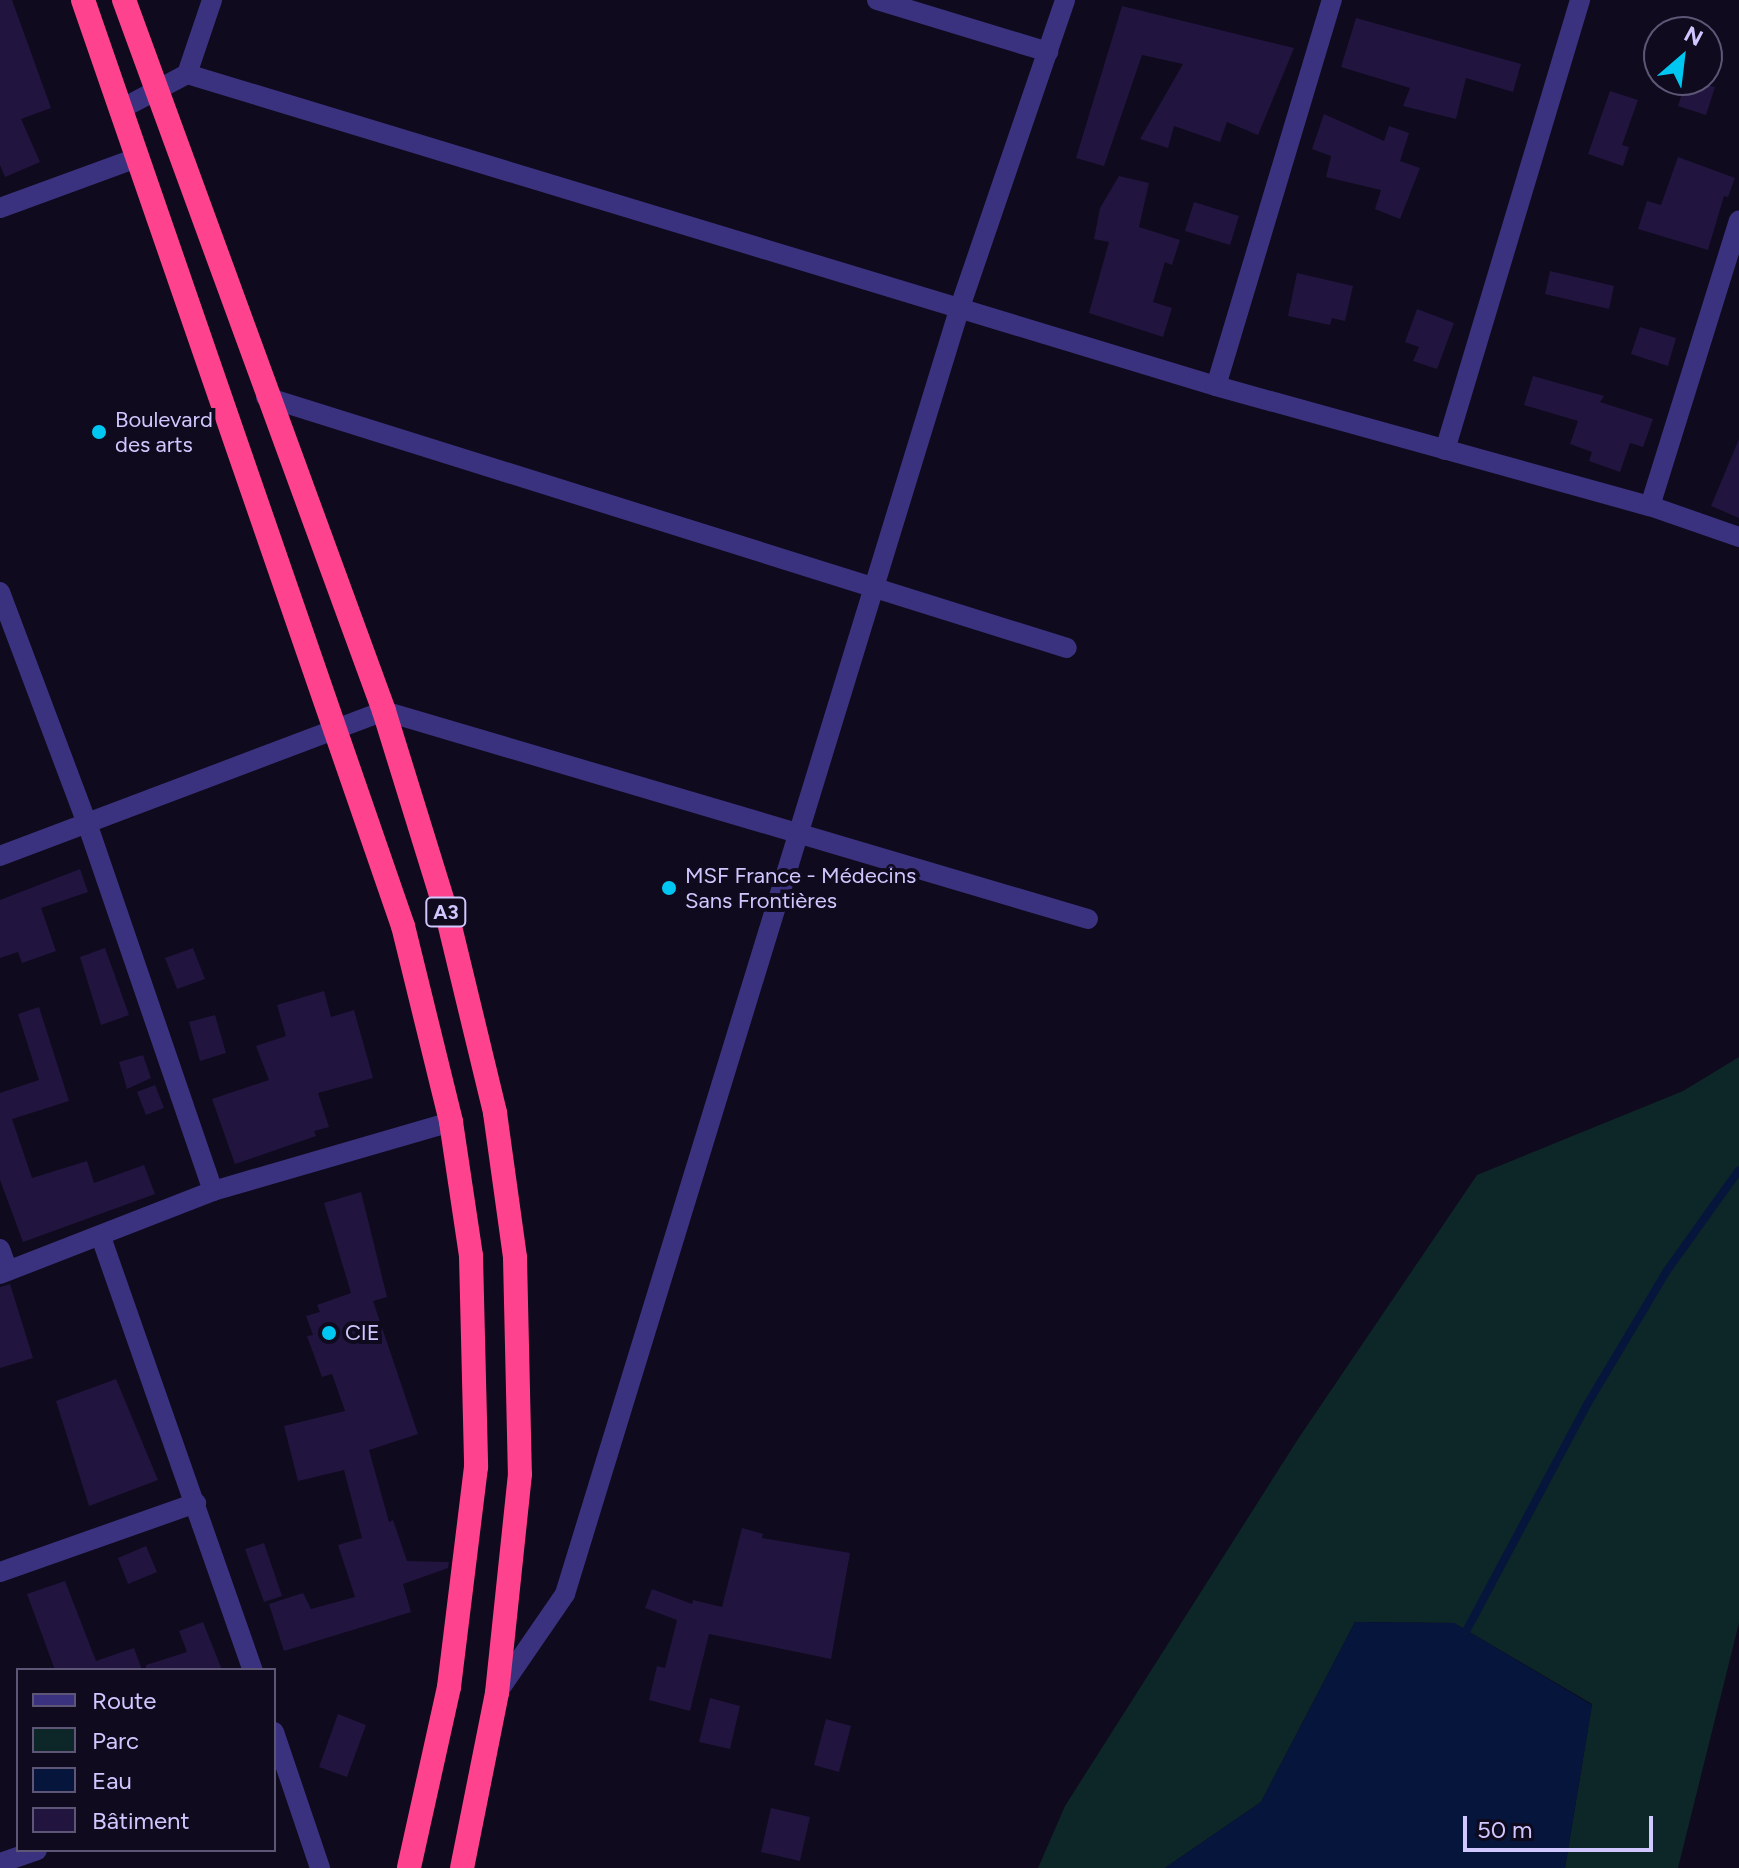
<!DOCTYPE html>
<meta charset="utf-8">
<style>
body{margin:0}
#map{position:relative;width:1739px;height:1868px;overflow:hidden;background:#0f0a1d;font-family:Figtree,sans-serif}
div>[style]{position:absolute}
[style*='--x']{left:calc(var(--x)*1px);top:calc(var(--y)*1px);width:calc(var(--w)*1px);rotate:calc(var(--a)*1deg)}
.green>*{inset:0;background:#0d2628}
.water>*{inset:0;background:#06153b}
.stream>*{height:8px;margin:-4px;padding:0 4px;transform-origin:4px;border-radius:4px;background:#06153b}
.building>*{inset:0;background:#21153f}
.street>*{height:20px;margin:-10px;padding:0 10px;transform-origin:10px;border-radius:10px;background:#3b327f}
.highway>*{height:24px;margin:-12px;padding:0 12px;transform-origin:12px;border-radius:12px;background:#ff428e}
.dots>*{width:22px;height:22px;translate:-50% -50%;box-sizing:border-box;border:4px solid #0f0a1d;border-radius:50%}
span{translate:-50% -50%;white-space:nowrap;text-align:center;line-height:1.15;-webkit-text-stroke:8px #0f0a1d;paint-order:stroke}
.shield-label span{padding:2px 6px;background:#0f0a1d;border:2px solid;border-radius:6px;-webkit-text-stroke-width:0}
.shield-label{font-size:20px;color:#d1c7ff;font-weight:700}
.poi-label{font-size:22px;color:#d1c7ff}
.left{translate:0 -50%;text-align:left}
.legend{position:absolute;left:16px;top:1668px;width:260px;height:184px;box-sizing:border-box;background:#0f0a1d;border:2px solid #5d5677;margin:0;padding:10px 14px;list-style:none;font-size:24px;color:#d1c7ff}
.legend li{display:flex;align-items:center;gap:16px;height:40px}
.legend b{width:40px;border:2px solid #5d5677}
.north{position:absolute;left:1643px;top:16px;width:80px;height:80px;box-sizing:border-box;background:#0f0a1d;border:2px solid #5d5677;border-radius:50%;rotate:28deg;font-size:22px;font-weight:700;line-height:32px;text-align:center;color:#d1c7ff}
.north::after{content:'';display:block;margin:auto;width:28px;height:36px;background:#00c7f2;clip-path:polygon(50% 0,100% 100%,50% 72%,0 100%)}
.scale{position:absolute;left:1463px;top:1816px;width:190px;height:36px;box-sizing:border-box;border:4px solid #d1c7ff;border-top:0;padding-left:10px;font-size:24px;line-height:28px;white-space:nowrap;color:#d1c7ff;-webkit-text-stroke:6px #0f0a1d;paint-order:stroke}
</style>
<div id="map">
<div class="green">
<i style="clip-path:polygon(1739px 1057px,1739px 1623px,1678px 1868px,1565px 1868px,1592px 1704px,1454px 1623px,1355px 1622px,1261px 1802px,1165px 1868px,1038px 1868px,1065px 1806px,1298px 1439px,1477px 1175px,1683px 1091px)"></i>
</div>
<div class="water">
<i style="clip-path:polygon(1355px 1622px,1454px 1623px,1592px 1705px,1565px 1868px,1165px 1868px,1261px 1802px)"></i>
</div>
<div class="stream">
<i style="--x:1463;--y:1637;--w:265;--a:-61.9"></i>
<i style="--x:1588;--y:1403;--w:152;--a:-59.2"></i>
<i style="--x:1666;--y:1272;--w:125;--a:-54.4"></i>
</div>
<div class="building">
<i style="clip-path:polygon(0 0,12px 0,51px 108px,21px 119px,40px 162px,5px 177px,0 165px)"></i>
<i style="clip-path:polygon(1122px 6px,1294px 48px,1258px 135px,1227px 122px,1220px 142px,1174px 126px,1168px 148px,1140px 139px,1183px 64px,1142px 55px,1104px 166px,1076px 158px)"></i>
<i style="clip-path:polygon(1356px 18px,1521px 64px,1513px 92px,1466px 78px,1456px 119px,1403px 106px,1410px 88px,1341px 67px)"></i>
<i style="clip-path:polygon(1686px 80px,1715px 87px,1706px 115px,1678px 106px)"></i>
<i style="clip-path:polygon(1610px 91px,1638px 100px,1622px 145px,1629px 147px,1623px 166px,1588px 154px)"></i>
<i style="clip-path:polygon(1324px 114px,1384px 141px,1389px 126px,1409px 133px,1400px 161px,1420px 168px,1400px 219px,1375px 209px,1381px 190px,1326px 177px,1331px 156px,1312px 149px)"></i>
<i style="clip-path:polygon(1678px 157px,1735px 178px,1728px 197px,1724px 196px,1708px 250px,1638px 229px,1647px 201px,1661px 205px)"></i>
<i style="clip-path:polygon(1119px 176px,1149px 183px,1139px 227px,1180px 240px,1172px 265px,1165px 262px,1153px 302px,1172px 308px,1163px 337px,1089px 313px,1109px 242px,1094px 239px,1100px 208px)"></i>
<i style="clip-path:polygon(1194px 202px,1239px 216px,1230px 245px,1185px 231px)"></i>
<i style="clip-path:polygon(1550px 271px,1614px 286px,1609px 309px,1545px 294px)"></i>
<i style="clip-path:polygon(1297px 273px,1353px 286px,1345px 321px,1332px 318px,1330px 325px,1288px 316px)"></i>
<i style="clip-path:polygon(1417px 309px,1454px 323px,1437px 369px,1413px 361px,1419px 347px,1405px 342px)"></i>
<i style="clip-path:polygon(1640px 327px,1676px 338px,1668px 366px,1631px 354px)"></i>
<i style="clip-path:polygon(1533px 376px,1604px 396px,1600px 402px,1653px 419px,1643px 447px,1630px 443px,1620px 472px,1589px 461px,1592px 452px,1570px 444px,1578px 421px,1524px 405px)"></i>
<i style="clip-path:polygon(1739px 439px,1739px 518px,1711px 506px)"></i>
<i style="clip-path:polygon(80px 869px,88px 892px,41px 908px,56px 951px,22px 963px,18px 952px,0 958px,0 900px)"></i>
<i style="clip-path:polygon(105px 948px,129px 1015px,101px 1025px,80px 957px)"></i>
<i style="clip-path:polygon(193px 948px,205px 979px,177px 989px,165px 958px)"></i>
<i style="clip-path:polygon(324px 991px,331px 1017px,354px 1010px,373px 1078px,318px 1093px,329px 1127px,314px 1131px,316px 1136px,235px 1164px,212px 1099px,269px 1080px,256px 1046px,286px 1036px,277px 1005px)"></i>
<i style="clip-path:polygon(39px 1007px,69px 1101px,12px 1119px,32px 1178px,87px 1161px,94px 1183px,144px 1165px,155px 1194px,23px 1242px,0 1180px,0 1093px,39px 1080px,18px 1014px)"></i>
<i style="clip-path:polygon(215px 1015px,226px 1053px,200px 1061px,189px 1022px)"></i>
<i style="clip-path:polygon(143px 1055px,151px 1078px,127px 1089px,119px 1062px)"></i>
<i style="clip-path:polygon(155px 1085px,164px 1108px,146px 1115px,137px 1092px)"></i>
<i style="clip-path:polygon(361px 1192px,387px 1297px,373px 1301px,418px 1434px,369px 1450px,389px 1522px,393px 1520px,407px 1561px,449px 1562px,448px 1568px,403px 1584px,411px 1612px,284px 1651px,269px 1604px,303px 1593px,311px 1609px,355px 1597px,338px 1545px,362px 1538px,344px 1470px,298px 1481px,284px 1426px,345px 1411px,332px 1374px,322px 1377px,307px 1336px,313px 1335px,306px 1316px,320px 1312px,317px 1305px,351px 1293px,324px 1203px)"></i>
<i style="clip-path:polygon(10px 1284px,33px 1358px,0 1368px,0 1287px)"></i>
<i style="clip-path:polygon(116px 1379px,158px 1480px,89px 1506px,56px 1401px)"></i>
<i style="clip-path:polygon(742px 1528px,763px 1534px,762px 1538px,850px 1553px,831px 1659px,709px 1634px,690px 1711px,649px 1700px,657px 1666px,665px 1668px,677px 1620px,645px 1608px,652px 1589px,692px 1604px,693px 1600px,722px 1607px)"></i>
<i style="clip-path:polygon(264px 1543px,282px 1596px,264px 1602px,245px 1549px)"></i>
<i style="clip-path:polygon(146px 1546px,157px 1572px,128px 1584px,118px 1558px)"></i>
<i style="clip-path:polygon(65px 1581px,96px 1661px,134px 1648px,142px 1670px,55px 1670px,27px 1594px)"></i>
<i style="clip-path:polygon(203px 1622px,222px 1670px,146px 1670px,146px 1665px,187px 1652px,179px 1631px)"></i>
<i style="clip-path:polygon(710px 1698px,740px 1706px,730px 1749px,699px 1742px)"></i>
<i style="clip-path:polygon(338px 1714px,366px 1725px,347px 1777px,319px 1767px)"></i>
<i style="clip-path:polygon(826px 1719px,851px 1726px,839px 1772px,814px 1765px)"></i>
<i style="clip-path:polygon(771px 1808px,810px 1817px,800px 1861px,761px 1852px)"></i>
</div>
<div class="street">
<i style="--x:877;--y:0;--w:179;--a:16.9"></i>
<i style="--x:187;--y:74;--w:1075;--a:16.87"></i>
<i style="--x:1216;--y:386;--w:450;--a:15.5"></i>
<i style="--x:1650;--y:506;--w:94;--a:19.2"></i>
<i style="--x:121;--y:109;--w:75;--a:-27.9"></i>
<i style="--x:187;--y:74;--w:78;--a:-71.3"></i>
<i style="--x:0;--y:208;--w:148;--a:-20.1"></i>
<i style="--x:1216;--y:386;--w:403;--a:-73.3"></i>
<i style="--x:266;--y:397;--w:839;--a:17.4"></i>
<i style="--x:1445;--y:450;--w:470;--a:-73.3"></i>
<i style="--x:1650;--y:506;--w:299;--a:-72.7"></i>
<i style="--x:0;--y:592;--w:247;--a:69.4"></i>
<i style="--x:87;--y:823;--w:389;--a:71.1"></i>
<i style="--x:0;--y:856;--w:410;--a:-20.7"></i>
<i style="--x:384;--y:711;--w:734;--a:16.46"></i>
<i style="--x:101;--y:1237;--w:459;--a:70.7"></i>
<i style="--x:0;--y:1249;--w:23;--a:70"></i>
<i style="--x:0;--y:1274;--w:229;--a:-21.3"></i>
<i style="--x:213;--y:1191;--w:248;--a:-16.2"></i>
<i style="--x:0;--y:1572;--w:208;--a:-19.4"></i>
<i style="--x:497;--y:1693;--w:120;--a:-55.5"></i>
<i style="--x:565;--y:1594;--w:1346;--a:-72.94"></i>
<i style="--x:960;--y:307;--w:324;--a:-71.1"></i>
<i style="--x:274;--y:1732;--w:144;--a:71.3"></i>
<i style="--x:0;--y:1863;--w:39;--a:-19"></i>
</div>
<div class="highway">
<i style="--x:83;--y:0;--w:980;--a:70.94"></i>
<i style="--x:403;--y:926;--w:202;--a:76.2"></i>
<i style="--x:451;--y:1122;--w:135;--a:81.5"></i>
<i style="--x:471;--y:1256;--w:211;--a:88.6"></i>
<i style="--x:476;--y:1467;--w:222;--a:97"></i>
<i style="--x:449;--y:1687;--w:185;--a:102.5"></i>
<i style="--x:124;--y:0;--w:757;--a:69.91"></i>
<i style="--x:384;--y:711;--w:213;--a:72.8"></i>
<i style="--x:447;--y:914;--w:205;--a:76.4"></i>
<i style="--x:495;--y:1113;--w:146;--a:82.1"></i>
<i style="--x:515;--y:1258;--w:216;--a:88.7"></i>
<i style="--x:520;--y:1474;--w:220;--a:96"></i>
<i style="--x:497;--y:1693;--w:178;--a:101.3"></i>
</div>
<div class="dots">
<i style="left:99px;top:432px;background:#00c7f2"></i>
<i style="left:669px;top:888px;background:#00c7f2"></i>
<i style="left:329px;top:1333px;background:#00c7f2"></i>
</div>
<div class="shield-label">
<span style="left:446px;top:912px">A3</span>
</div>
<div class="poi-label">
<span class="left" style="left:115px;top:432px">Boulevard<br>des arts</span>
<span class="left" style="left:685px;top:888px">MSF France - Médecins<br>Sans Frontières</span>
<span class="left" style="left:345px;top:1333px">CIE</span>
</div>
<ul class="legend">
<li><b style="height:10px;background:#3b327f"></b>Route</li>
<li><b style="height:22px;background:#0d2628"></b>Parc</li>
<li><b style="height:22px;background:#06153b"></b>Eau</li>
<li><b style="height:22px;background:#21153f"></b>Bâtiment</li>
</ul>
<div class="north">N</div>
<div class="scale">50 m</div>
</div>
